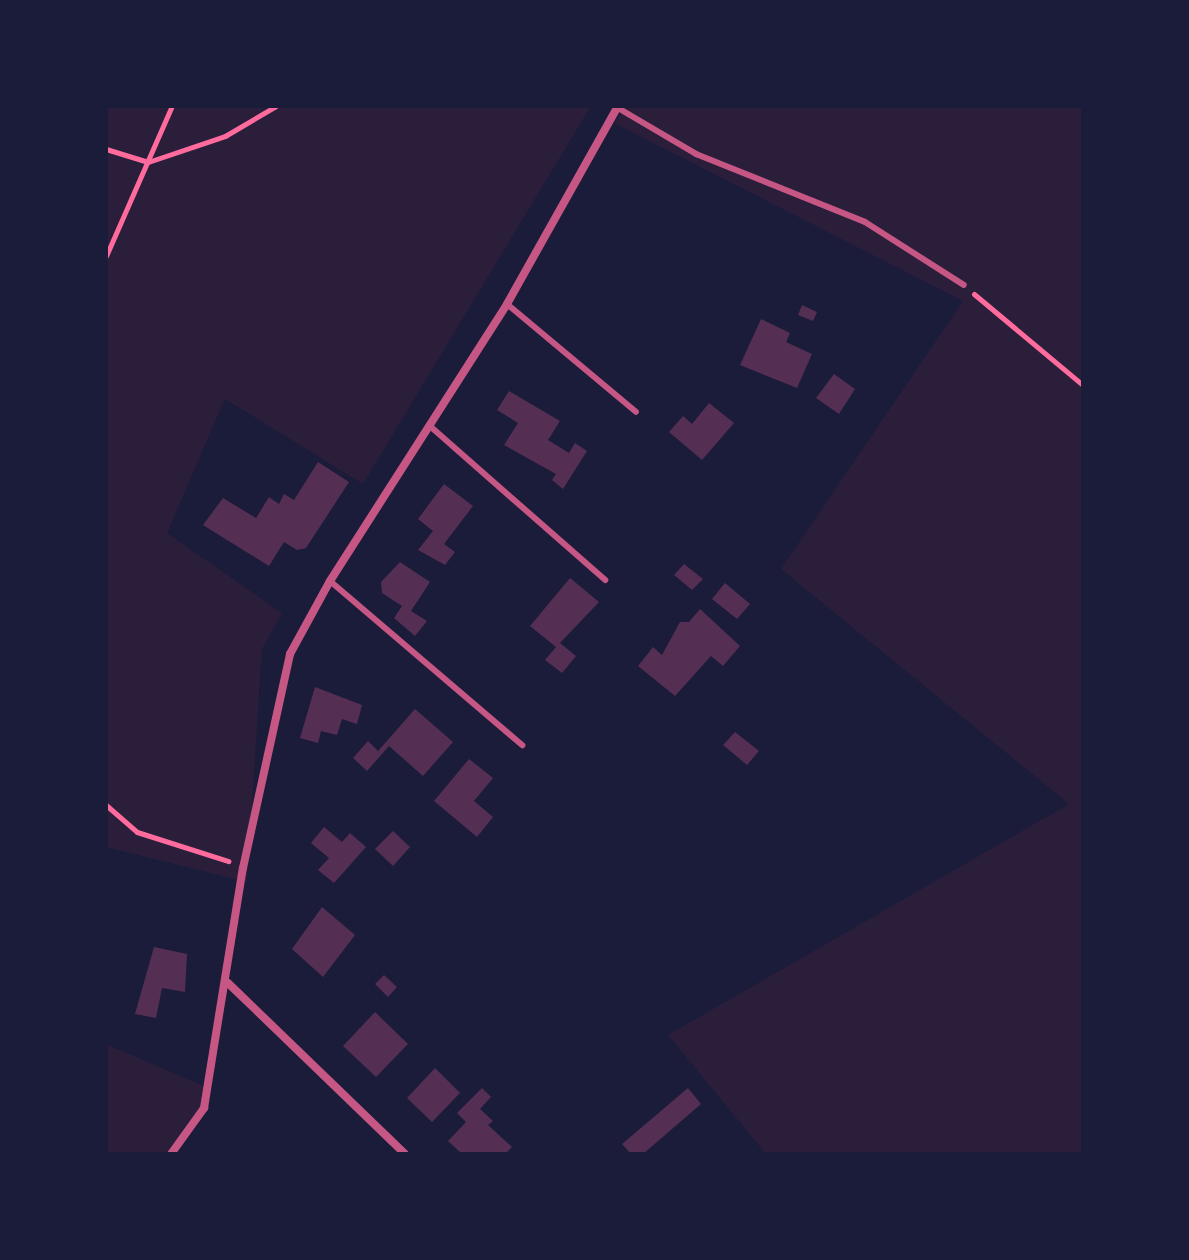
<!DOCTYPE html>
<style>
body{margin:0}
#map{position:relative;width:1189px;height:1260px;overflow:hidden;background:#1b1b3a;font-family:"Crimson Pro",serif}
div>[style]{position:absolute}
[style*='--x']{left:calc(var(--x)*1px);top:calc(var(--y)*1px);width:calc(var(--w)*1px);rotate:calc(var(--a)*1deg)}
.green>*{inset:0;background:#2a1e3b}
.building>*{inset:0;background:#542f53}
.path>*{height:5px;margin:-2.5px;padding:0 2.5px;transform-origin:2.5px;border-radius:2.5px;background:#ff6b9d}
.service>*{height:6px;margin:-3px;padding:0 3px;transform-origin:3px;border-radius:3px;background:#c65784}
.minor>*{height:8px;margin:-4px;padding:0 4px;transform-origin:4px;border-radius:4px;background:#c65784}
span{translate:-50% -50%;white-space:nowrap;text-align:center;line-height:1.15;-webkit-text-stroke:8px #1b1b3a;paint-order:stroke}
.frame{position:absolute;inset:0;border:108px solid #1b1b3a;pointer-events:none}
</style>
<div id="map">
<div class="green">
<i style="clip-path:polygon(106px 106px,591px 106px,363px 484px,225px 399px,167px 533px,282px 613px,262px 649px,247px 882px,106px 847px)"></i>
<i style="clip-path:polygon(626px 106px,1083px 106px,1083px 1154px,766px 1154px,668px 1035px,1069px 804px,781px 569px,963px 301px,614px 123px)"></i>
<i style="clip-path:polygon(106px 1044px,208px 1088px,194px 1125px,172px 1154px,106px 1154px)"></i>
</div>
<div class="building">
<i style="clip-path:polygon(802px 305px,817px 312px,813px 321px,798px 315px)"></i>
<i style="clip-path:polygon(761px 319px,790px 333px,786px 342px,812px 354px,797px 388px,740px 365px)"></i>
<i style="clip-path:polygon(834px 374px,855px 389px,839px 414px,816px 398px)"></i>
<i style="clip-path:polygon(509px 391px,560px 421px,548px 440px,569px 453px,575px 443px,587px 451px,563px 489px,552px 480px,556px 474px,504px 445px,518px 423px,497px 410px)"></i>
<i style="clip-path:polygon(709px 403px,734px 423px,702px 460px,669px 432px,683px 416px,692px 424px)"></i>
<i style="clip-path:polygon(318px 462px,349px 482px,306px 548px,297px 550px,284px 542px,269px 566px,203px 525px,223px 498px,256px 518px,269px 497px,279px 504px,284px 494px,294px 500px)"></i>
<i style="clip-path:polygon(444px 484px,473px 506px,444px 544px,455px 552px,445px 565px,418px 550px,433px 531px,418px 519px)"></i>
<i style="clip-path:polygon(400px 562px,430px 582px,411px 611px,427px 621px,415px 636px,394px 618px,402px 606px,382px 593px,381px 582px)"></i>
<i style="clip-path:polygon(684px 564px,703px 579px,692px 590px,674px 575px)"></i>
<i style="clip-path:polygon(570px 578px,599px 602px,560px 643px,576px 656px,562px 673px,545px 660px,556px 647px,530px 626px)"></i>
<i style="clip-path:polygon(725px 583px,750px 604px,737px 619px,712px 599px)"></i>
<i style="clip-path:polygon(700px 609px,740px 646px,723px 666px,711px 656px,675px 696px,638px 666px,653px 647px,662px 655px,680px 622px,689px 622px)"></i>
<i style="clip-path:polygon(315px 687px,362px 705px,357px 724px,342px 719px,337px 735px,321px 731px,318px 743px,300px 738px)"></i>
<i style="clip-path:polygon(415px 709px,453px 742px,423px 776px,389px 746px,367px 771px,353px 758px,368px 741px,378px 751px)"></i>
<i style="clip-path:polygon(735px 732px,759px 751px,747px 765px,723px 745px)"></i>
<i style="clip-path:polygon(469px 759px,493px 778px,474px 801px,493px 817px,477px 837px,434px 801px)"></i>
<i style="clip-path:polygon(324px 827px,342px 842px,350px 833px,366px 847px,334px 883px,318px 870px,329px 858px,311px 843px)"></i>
<i style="clip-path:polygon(393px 831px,410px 847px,393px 866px,375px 849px)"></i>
<i style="clip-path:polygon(322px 907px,355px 935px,323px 977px,292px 949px)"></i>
<i style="clip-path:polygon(154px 947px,187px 954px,185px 992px,162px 988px,156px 1018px,135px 1014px)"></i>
<i style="clip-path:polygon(384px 975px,397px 987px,388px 997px,375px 984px)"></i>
<i style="clip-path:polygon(375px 1012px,408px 1044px,376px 1077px,343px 1046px)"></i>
<i style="clip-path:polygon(435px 1068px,460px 1093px,432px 1122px,407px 1098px)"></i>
<i style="clip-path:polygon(482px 1088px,491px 1097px,480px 1109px,493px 1121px,488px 1125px,512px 1147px,505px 1154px,462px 1154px,448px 1141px,466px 1122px,457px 1113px)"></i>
<i style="clip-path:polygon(688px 1088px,701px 1104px,643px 1154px,631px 1154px,622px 1144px)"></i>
</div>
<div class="path">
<i style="--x:106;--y:149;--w:44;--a:17.2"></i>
<i style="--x:148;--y:162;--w:81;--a:-18.7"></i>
<i style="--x:225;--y:136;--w:59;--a:-30.5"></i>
<i style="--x:106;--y:256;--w:164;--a:-66.3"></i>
<i style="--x:974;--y:294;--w:142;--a:39.9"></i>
<i style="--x:106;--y:805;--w:41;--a:41.1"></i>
<i style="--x:137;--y:832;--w:96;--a:17.7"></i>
</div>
<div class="service">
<i style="--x:618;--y:108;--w:91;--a:30.5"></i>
<i style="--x:696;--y:154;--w:182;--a:21.9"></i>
<i style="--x:865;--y:222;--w:117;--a:32.5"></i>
<i style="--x:507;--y:304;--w:168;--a:39.9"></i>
<i style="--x:431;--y:427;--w:232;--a:41.3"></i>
<i style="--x:330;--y:581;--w:253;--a:40.5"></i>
</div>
<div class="minor">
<i style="--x:228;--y:983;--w:246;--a:44"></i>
<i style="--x:171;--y:1154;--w:57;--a:-54.3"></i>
<i style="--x:204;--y:1108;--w:243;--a:-80.8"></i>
<i style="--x:243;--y:868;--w:219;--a:-77.6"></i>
<i style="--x:290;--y:654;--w:83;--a:-61.3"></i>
<i style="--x:330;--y:581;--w:329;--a:-57.4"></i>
<i style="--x:507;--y:304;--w:227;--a:-60.7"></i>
</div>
<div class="frame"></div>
</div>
